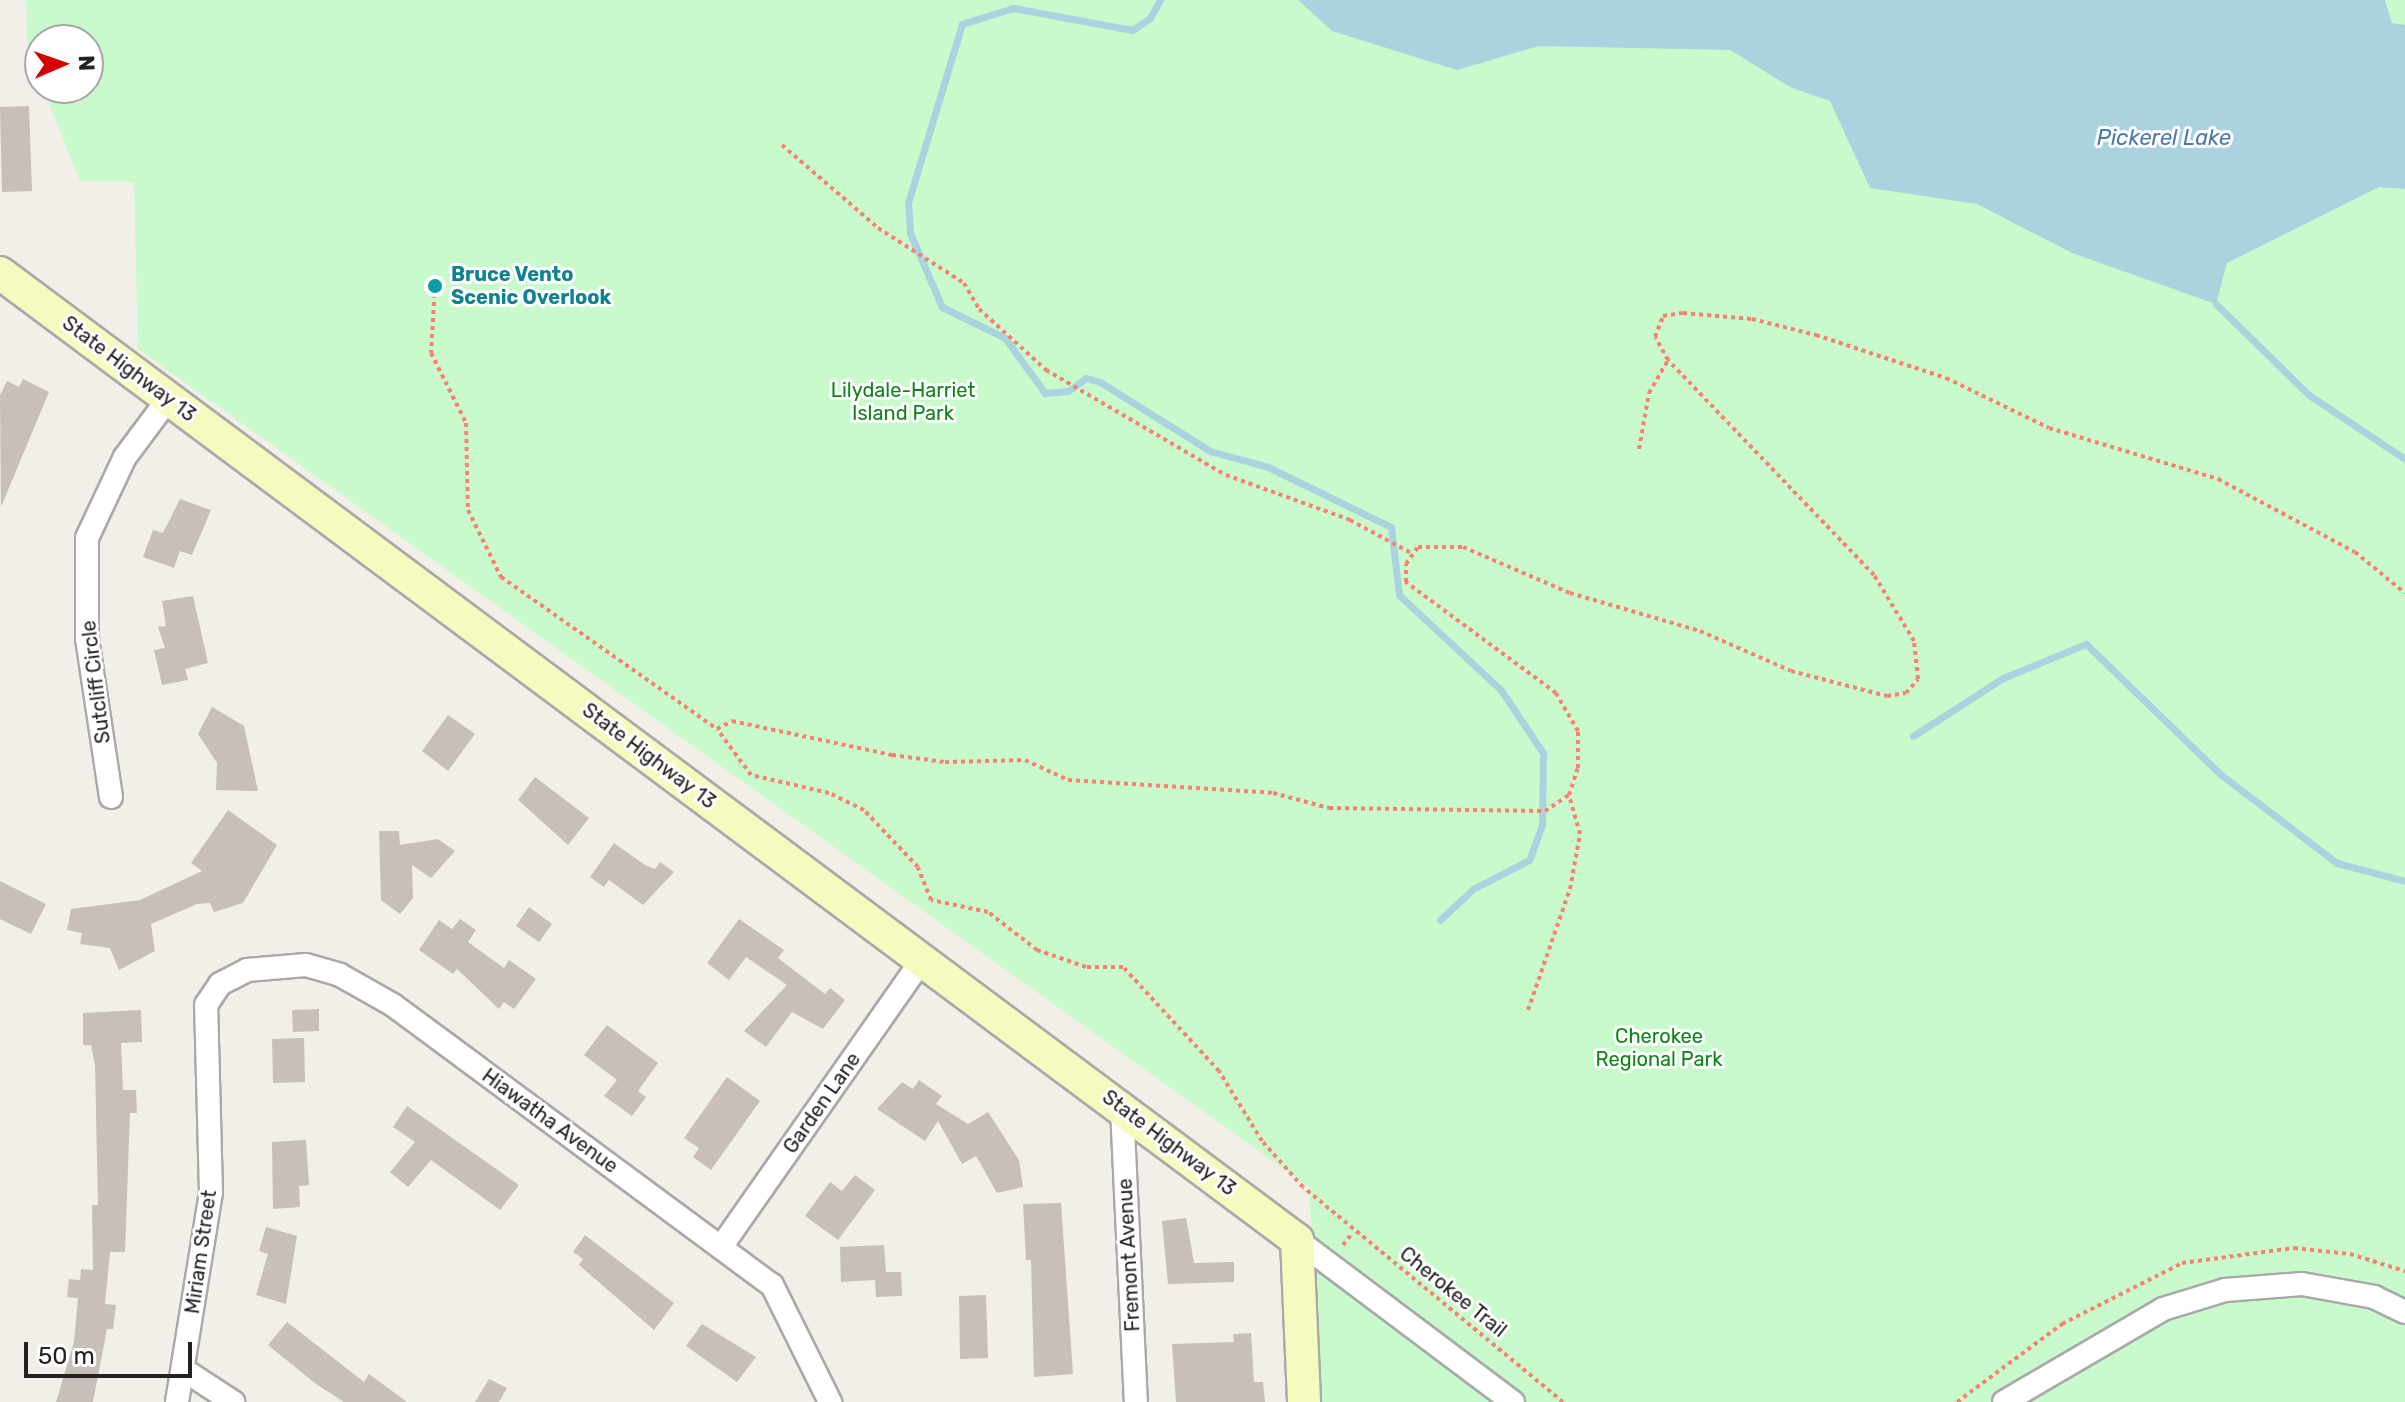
<!DOCTYPE html>
<style>
body{margin:0}
#map{position:relative;width:2405px;height:1402px;overflow:hidden;background:#f2efe9;font-family:Rubik,sans-serif}
div>[style]{position:absolute}
[style*='--x']{left:calc(var(--x)*1px);top:calc(var(--y)*1px);width:calc(var(--w)*1px);rotate:calc(var(--a)*1deg)}
.park>*{inset:0;background:#c8facc}
.water>*{inset:0;background:#aad3df}
.stream>*{height:7px;margin:-3.5px;padding:0 3.5px;transform-origin:3.5px;border-radius:3.5px;background:#aad3df}
.building>*{inset:0;background:#c7bfb8}
.path>*{height:4px;margin-top:-2px;transform-origin:0;background:repeating-linear-gradient(90deg,#fa8072 0 4px,transparent 0 8px)}
.roads{filter:drop-shadow(2px 0 #a9a9a9) drop-shadow(-2px 0 #a9a9a9) drop-shadow(0 2px #a9a9a9) drop-shadow(0 -2px #a9a9a9)}
.street>*{height:22px;margin:-11px;padding:0 11px;transform-origin:11px;border-radius:11px;background:#fff}
.secondary>*{height:32px;margin:-16px;padding:0 16px;transform-origin:16px;border-radius:16px;background:#f7fabf}
.dots>*{width:22px;height:22px;translate:-50% -50%;box-sizing:border-box;border:4px solid #fff;border-radius:50%}
span{translate:-50% -50%;white-space:nowrap;text-align:center;line-height:1.15;-webkit-text-stroke:6px #fff;paint-order:stroke}
.culture-label{font-size:20px;color:#0d838f;font-weight:700}
.left{translate:0 -50%;text-align:left}
.street-label{font-size:20px;color:#222}
.park-label{font-size:20px;color:#0c8416}
.water-label{font-size:22px;color:#4a7aab;font-style:italic}
.north{position:absolute;left:24px;top:24px;width:80px;height:80px;box-sizing:border-box;background:#fff;border:2px solid #a7a7a7;border-radius:50%;rotate:88deg;font-size:22px;font-weight:700;line-height:32px;text-align:center;color:#222}
.north::after{content:'';display:block;margin:auto;width:28px;height:36px;background:#d40000;clip-path:polygon(50% 0,100% 100%,50% 72%,0 100%)}
.scale{position:absolute;left:24px;top:1342px;width:168px;height:36px;box-sizing:border-box;border:4px solid #222;border-top:0;padding-left:10px;font-size:24px;line-height:28px;white-space:nowrap;color:#222;-webkit-text-stroke:6px #fff;paint-order:stroke}
</style>
<div id="map">
<div class="park">
<i style="clip-path:polygon(26px 0,2405px 0,2405px 1402px,1321px 1402px,1309px 1187px,138px 349px,134px 182px,80px 181px,43px 88px,88px 88px,88px 40px,40px 40px,40px 81px,28px 51px)"></i>
</div>
<div class="water">
<i style="clip-path:polygon(1298px 0,2385px 0,2392px 23px,2405px 25px,2405px 189px,2379px 187px,2227px 263px,2216px 304px,2072px 253px,1977px 204px,1870px 188px,1830px 101px,1792px 88px,1730px 50px,1539px 46px,1457px 70px,1332px 31px)"></i>
</div>
<div class="stream">
<i style="--x:1160;--y:0;--w:21;--a:119"></i>
<i style="--x:1150;--y:18;--w:22;--a:146"></i>
<i style="--x:1132;--y:30;--w:121;--a:-169.5"></i>
<i style="--x:1013;--y:8;--w:53;--a:162.6"></i>
<i style="--x:962;--y:24;--w:187;--a:106.8"></i>
<i style="--x:908;--y:203;--w:30;--a:86"></i>
<i style="--x:910;--y:233;--w:81;--a:66.6"></i>
<i style="--x:942;--y:307;--w:70;--a:26.2"></i>
<i style="--x:1005;--y:338;--w:68;--a:54"></i>
<i style="--x:1045;--y:393;--w:23;--a:-5"></i>
<i style="--x:1068;--y:391;--w:22;--a:-36"></i>
<i style="--x:1086;--y:378;--w:15;--a:16"></i>
<i style="--x:1100;--y:382;--w:130;--a:32.1"></i>
<i style="--x:1210;--y:451;--w:60;--a:15.4"></i>
<i style="--x:1268;--y:467;--w:137;--a:26"></i>
<i style="--x:1391;--y:527;--w:68;--a:83.3"></i>
<i style="--x:1399;--y:595;--w:139;--a:43"></i>
<i style="--x:1501;--y:690;--w:76;--a:56.3"></i>
<i style="--x:1543;--y:753;--w:72;--a:90.8"></i>
<i style="--x:1542;--y:825;--w:37;--a:110"></i>
<i style="--x:1529;--y:860;--w:63;--a:152.6"></i>
<i style="--x:1473;--y:889;--w:45;--a:136.8"></i>
<i style="--x:2216;--y:304;--w:130;--a:44.4"></i>
<i style="--x:2309;--y:395;--w:115;--a:33.7"></i>
<i style="--x:1913;--y:736;--w:107;--a:-32.8"></i>
<i style="--x:2003;--y:678;--w:90;--a:-22.3"></i>
<i style="--x:2086;--y:644;--w:187;--a:44.1"></i>
<i style="--x:2220;--y:774;--w:147;--a:37.3"></i>
<i style="--x:2337;--y:863;--w:70;--a:14.8"></i>
</div>
<div class="building">
<i style="clip-path:polygon(29px 106px,32px 191px,2px 192px,0 107px)"></i>
<i style="clip-path:polygon(23px 379px,49px 392px,1px 507px,0 395px,7px 381px,19px 387px)"></i>
<i style="clip-path:polygon(180px 499px,211px 510px,192px 555px,180px 551px,174px 568px,143px 557px,153px 530px,163px 533px)"></i>
<i style="clip-path:polygon(193px 596px,208px 663px,185px 669px,188px 680px,162px 685px,154px 650px,165px 648px,158px 627px,166px 626px,162px 601px)"></i>
<i style="clip-path:polygon(212px 707px,244px 726px,258px 791px,216px 790px,217px 763px,198px 734px)"></i>
<i style="clip-path:polygon(448px 715px,475px 734px,448px 771px,422px 751px)"></i>
<i style="clip-path:polygon(535px 777px,589px 818px,568px 845px,518px 800px)"></i>
<i style="clip-path:polygon(228px 810px,277px 845px,243px 903px,214px 912px,210px 903px,197px 904px,151px 924px,155px 951px,119px 970px,110px 948px,80px 944px,82px 933px,67px 930px,71px 909px,140px 900px,202px 871px,191px 863px)"></i>
<i style="clip-path:polygon(379px 831px,399px 831px,400px 845px,438px 839px,455px 851px,431px 878px,412px 865px,413px 898px,400px 914px,381px 900px)"></i>
<i style="clip-path:polygon(614px 843px,645px 865px,655px 869px,660px 862px,674px 872px,643px 905px,609px 880px,604px 887px,590px 877px)"></i>
<i style="clip-path:polygon(0 881px,46px 904px,31px 934px,0 919px)"></i>
<i style="clip-path:polygon(529px 907px,552px 924px,539px 942px,516px 926px)"></i>
<i style="clip-path:polygon(460px 919px,476px 930px,468px 942px,504px 968px,509px 960px,536px 979px,514px 1009px,504px 1002px,499px 1009px,457px 969px,453px 974px,419px 950px,439px 920px,452px 929px)"></i>
<i style="clip-path:polygon(739px 919px,784px 950px,778px 958px,825px 994px,830px 988px,845px 1000px,823px 1029px,792px 1012px,766px 1047px,744px 1031px,787px 985px,746px 957px,729px 980px,707px 963px)"></i>
<i style="clip-path:polygon(319px 1009px,319px 1031px,293px 1032px,292px 1010px)"></i>
<i style="clip-path:polygon(141px 1010px,142px 1042px,121px 1043px,123px 1090px,136px 1090px,137px 1113px,130px 1113px,125px 1252px,110px 1252px,105px 1304px,116px 1305px,113px 1329px,107px 1329px,93px 1402px,56px 1402px,74px 1342px,78px 1298px,67px 1297px,69px 1279px,80px 1280px,81px 1269px,93px 1270px,92px 1205px,98px 1205px,95px 1066px,91px 1045px,83px 1045px,83px 1013px)"></i>
<i style="clip-path:polygon(607px 1025px,658px 1063px,638px 1091px,646px 1097px,632px 1116px,604px 1096px,617px 1080px,584px 1055px)"></i>
<i style="clip-path:polygon(304px 1038px,305px 1082px,273px 1083px,272px 1039px)"></i>
<i style="clip-path:polygon(727px 1077px,760px 1101px,711px 1170px,693px 1157px,699px 1148px,684px 1138px)"></i>
<i style="clip-path:polygon(919px 1080px,942px 1096px,936px 1104px,968px 1124px,988px 1112px,1019px 1160px,1023px 1187px,997px 1193px,976px 1156px,962px 1164px,938px 1121px,925px 1141px,877px 1109px,902px 1082px,913px 1089px)"></i>
<i style="clip-path:polygon(407px 1106px,519px 1185px,500px 1210px,431px 1160px,408px 1187px,390px 1172px,415px 1142px,393px 1127px)"></i>
<i style="clip-path:polygon(306px 1140px,309px 1185px,299px 1186px,300px 1207px,273px 1209px,272px 1142px)"></i>
<i style="clip-path:polygon(855px 1175px,875px 1190px,838px 1240px,805px 1216px,830px 1182px,842px 1191px)"></i>
<i style="clip-path:polygon(1061px 1203px,1073px 1374px,1034px 1377px,1031px 1260px,1026px 1260px,1023px 1204px)"></i>
<i style="clip-path:polygon(1186px 1218px,1194px 1263px,1234px 1262px,1234px 1282px,1168px 1284px,1162px 1221px)"></i>
<i style="clip-path:polygon(266px 1227px,297px 1236px,286px 1304px,256px 1295px,268px 1254px,259px 1251px)"></i>
<i style="clip-path:polygon(585px 1235px,674px 1303px,654px 1330px,579px 1265px,583px 1259px,573px 1252px)"></i>
<i style="clip-path:polygon(884px 1245px,886px 1272px,901px 1272px,902px 1296px,876px 1297px,875px 1280px,841px 1282px,840px 1247px)"></i>
<i style="clip-path:polygon(986px 1295px,988px 1358px,960px 1359px,959px 1296px)"></i>
<i style="clip-path:polygon(287px 1322px,364px 1382px,369px 1374px,407px 1402px,344px 1402px,316px 1384px,268px 1345px)"></i>
<i style="clip-path:polygon(702px 1324px,756px 1357px,737px 1382px,686px 1346px)"></i>
<i style="clip-path:polygon(1251px 1333px,1254px 1382px,1263px 1382px,1265px 1402px,1176px 1402px,1172px 1344px,1234px 1342px,1233px 1334px)"></i>
<i style="clip-path:polygon(489px 1379px,507px 1388px,499px 1402px,475px 1402px)"></i>
</div>
<div class="path">
<i style="--x:782;--y:145;--w:127;--a:40.8"></i>
<i style="--x:878;--y:228;--w:102;--a:32.6"></i>
<i style="--x:964;--y:283;--w:30;--a:60"></i>
<i style="--x:979;--y:309;--w:91;--a:42.3"></i>
<i style="--x:1046;--y:370;--w:208;--a:30.3"></i>
<i style="--x:1226;--y:475;--w:132;--a:19.9"></i>
<i style="--x:1350;--y:520;--w:72;--a:28.4"></i>
<i style="--x:435;--y:286;--w:67;--a:93.4"></i>
<i style="--x:431;--y:353;--w:78;--a:63.4"></i>
<i style="--x:466;--y:423;--w:87;--a:88.7"></i>
<i style="--x:468;--y:510;--w:75;--a:63.8"></i>
<i style="--x:501;--y:577;--w:264;--a:35.1"></i>
<i style="--x:1639;--y:449;--w:57;--a:-79.9"></i>
<i style="--x:1649;--y:393;--w:38;--a:-60"></i>
<i style="--x:1528;--y:1010;--w:128;--a:-70.9"></i>
<i style="--x:1570;--y:889;--w:56;--a:-79.7"></i>
<i style="--x:1580;--y:834;--w:41;--a:-105.8"></i>
<i style="--x:1343;--y:1245;--w:16;--a:-52"></i>
<i style="--x:1563;--y:1402;--w:337;--a:-140.4"></i>
<i style="--x:1303;--y:1187;--w:62;--a:-131.7"></i>
<i style="--x:1262;--y:1141;--w:82;--a:-121.6"></i>
<i style="--x:1219;--y:1071;--w:142;--a:-132.7"></i>
<i style="--x:1123;--y:967;--w:37;--a:180"></i>
<i style="--x:1086;--y:967;--w:52;--a:-160.9"></i>
<i style="--x:1037;--y:950;--w:62;--a:-142.2"></i>
<i style="--x:988;--y:912;--w:58;--a:-168.1"></i>
<i style="--x:931;--y:900;--w:35;--a:-112"></i>
<i style="--x:918;--y:867;--w:79;--a:-133.5"></i>
<i style="--x:864;--y:810;--w:39;--a:-154"></i>
<i style="--x:829;--y:793;--w:80;--a:-167"></i>
<i style="--x:751;--y:775;--w:57;--a:-126.5"></i>
<i style="--x:717;--y:729;--w:17;--a:-28"></i>
<i style="--x:732;--y:721;--w:164;--a:12"></i>
<i style="--x:892;--y:755;--w:53;--a:7.5"></i>
<i style="--x:945;--y:762;--w:80;--a:-1.4"></i>
<i style="--x:1025;--y:760;--w:47;--a:24.9"></i>
<i style="--x:1068;--y:780;--w:205;--a:3.6"></i>
<i style="--x:1273;--y:793;--w:58;--a:15"></i>
<i style="--x:1329;--y:808;--w:216;--a:0.8"></i>
<i style="--x:1545;--y:811;--w:29;--a:-34"></i>
<i style="--x:1569;--y:795;--w:28;--a:-72"></i>
<i style="--x:1578;--y:768;--w:37;--a:-90"></i>
<i style="--x:1578;--y:731;--w:44;--a:-120.1"></i>
<i style="--x:1556;--y:693;--w:187;--a:-143.5"></i>
<i style="--x:1406;--y:582;--w:18;--a:-90"></i>
<i style="--x:1406;--y:564;--w:21;--a:-55"></i>
<i style="--x:1418;--y:547;--w:45;--a:0"></i>
<i style="--x:1463;--y:547;--w:116;--a:23.3"></i>
<i style="--x:1570;--y:593;--w:135;--a:16.3"></i>
<i style="--x:1700;--y:631;--w:99;--a:23.7"></i>
<i style="--x:1791;--y:671;--w:99;--a:14.6"></i>
<i style="--x:1887;--y:696;--w:19;--a:-9"></i>
<i style="--x:1906;--y:693;--w:18;--a:-49"></i>
<i style="--x:1918;--y:679;--w:38;--a:-96"></i>
<i style="--x:1914;--y:641;--w:77;--a:-121.2"></i>
<i style="--x:1874;--y:575;--w:298;--a:-133.8"></i>
<i style="--x:1668;--y:360;--w:26;--a:-119"></i>
<i style="--x:1655;--y:337;--w:22;--a:-69"></i>
<i style="--x:1663;--y:316;--w:20;--a:-9"></i>
<i style="--x:1683;--y:313;--w:69;--a:5"></i>
<i style="--x:1752;--y:319;--w:66;--a:14"></i>
<i style="--x:1816;--y:335;--w:137;--a:18.3"></i>
<i style="--x:1946;--y:378;--w:114;--a:25.9"></i>
<i style="--x:2049;--y:428;--w:177;--a:16.8"></i>
<i style="--x:2218;--y:479;--w:155;--a:28.1"></i>
<i style="--x:2355;--y:552;--w:65;--a:39.4"></i>
<i style="--x:1957;--y:1402;--w:131;--a:-36.6"></i>
<i style="--x:2062;--y:1324;--w:135;--a:-26.9"></i>
<i style="--x:2182;--y:1263;--w:113;--a:-7.6"></i>
<i style="--x:2294;--y:1248;--w:56;--a:6.1"></i>
<i style="--x:2350;--y:1254;--w:58;--a:17.2"></i>
</div>
<div class="roads">
<div class="street">
<i style="--x:111;--y:797;--w:161;--a:-98.6"></i>
<i style="--x:87;--y:638;--w:100;--a:-90"></i>
<i style="--x:87;--y:538;--w:89;--a:-64.9"></i>
<i style="--x:125;--y:457;--w:74;--a:-53.3"></i>
<i style="--x:1122;--y:1108;--w:294;--a:87.3"></i>
<i style="--x:1297;--y:1240;--w:270;--a:36.9"></i>
<i style="--x:721;--y:1247;--w:352;--a:-55"></i>
<i style="--x:184;--y:1370;--w:59;--a:33.1"></i>
<i style="--x:177;--y:1402;--w:212;--a:-80.8"></i>
<i style="--x:211;--y:1193;--w:188;--a:-91.5"></i>
<i style="--x:206;--y:1005;--w:25;--a:-56"></i>
<i style="--x:220;--y:984;--w:30;--a:-27"></i>
<i style="--x:247;--y:970;--w:59;--a:-4.8"></i>
<i style="--x:306;--y:965;--w:35;--a:16"></i>
<i style="--x:340;--y:975;--w:61;--a:29.5"></i>
<i style="--x:393;--y:1005;--w:471;--a:36.5"></i>
<i style="--x:772;--y:1285;--w:131;--a:63.6"></i>
<i style="--x:2004;--y:1402;--w:184;--a:-30.3"></i>
<i style="--x:2163;--y:1309;--w:65;--a:-17"></i>
<i style="--x:2225;--y:1290;--w:77;--a:-4.5"></i>
<i style="--x:2302;--y:1284;--w:73;--a:10.2"></i>
<i style="--x:2374;--y:1297;--w:34;--a:26"></i>
</div>
<div class="secondary">
<i style="--x:0;--y:273;--w:1618;--a:36.71"></i>
<i style="--x:1297;--y:1240;--w:162;--a:87.5"></i>
</div>
</div>
<div class="dots">
<i style="left:435px;top:286px;background:#0f9aa8"></i>
</div>
<div class="culture-label">
<span class="left" style="left:451px;top:286px">Bruce Vento<br>Scenic Overlook</span>
</div>
<div class="street-label">
<span style="left:129px;top:369px;rotate:37deg">State Highway 13</span>
<span style="left:96px;top:682px;rotate:-97deg">Sutcliff Circle</span>
<span style="left:649px;top:756px;rotate:37deg">State Highway 13</span>
<span style="left:822px;top:1103px;rotate:-55deg">Garden Lane</span>
<span style="left:550px;top:1121px;rotate:36deg">Hiawatha Avenue</span>
<span style="left:1169px;top:1143px;rotate:37deg">State Highway 13</span>
<span style="left:201px;top:1252px;rotate:-82deg">Miriam Street</span>
<span style="left:1129px;top:1255px;rotate:-93deg">Fremont Avenue</span>
<span style="left:1453px;top:1292px;rotate:39deg">Cherokee Trail</span>
</div>
<div class="park-label">
<span style="left:903px;top:402px">Lilydale-Harriet<br>Island Park</span>
<span style="left:1659px;top:1048px">Cherokee<br>Regional Park</span>
</div>
<div class="water-label">
<span style="left:2164px;top:138px">Pickerel Lake</span>
</div>
<div class="north">N</div>
<div class="scale">50 m</div>
</div>
